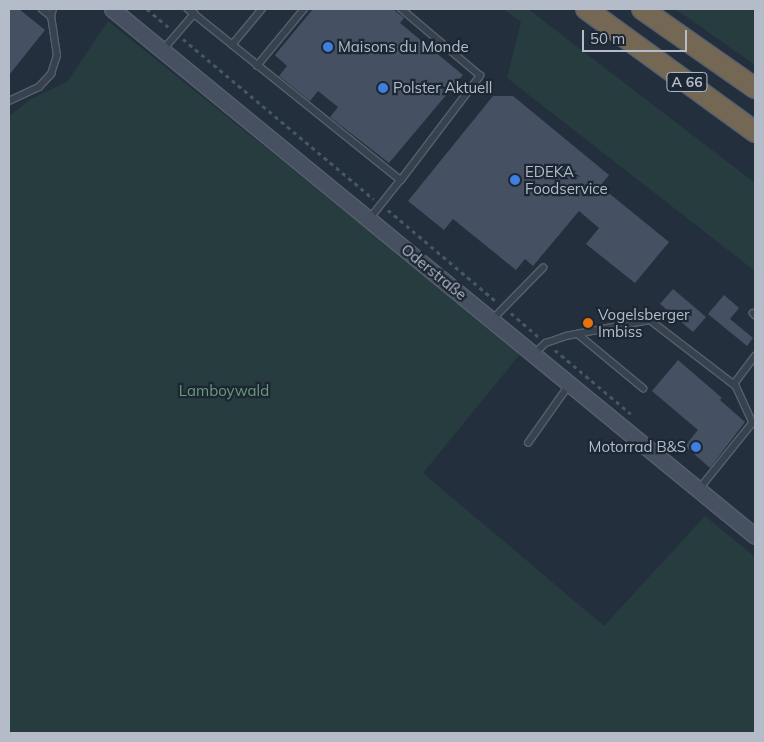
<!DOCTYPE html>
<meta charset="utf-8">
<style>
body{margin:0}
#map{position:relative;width:764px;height:742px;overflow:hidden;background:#242f3e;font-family:Mulish,sans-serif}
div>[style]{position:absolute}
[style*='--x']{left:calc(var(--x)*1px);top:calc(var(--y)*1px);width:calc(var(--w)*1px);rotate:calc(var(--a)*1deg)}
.green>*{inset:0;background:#263c3f}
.building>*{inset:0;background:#455162}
.path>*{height:2.5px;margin-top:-1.25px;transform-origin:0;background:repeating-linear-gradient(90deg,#44595c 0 4px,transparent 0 8px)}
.roads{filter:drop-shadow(1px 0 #565f6c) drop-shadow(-1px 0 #565f6c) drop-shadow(0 1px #565f6c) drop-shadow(0 -1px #565f6c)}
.lane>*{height:5.5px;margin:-2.75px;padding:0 2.75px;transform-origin:2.75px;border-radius:2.75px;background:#38414e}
.secondary>*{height:15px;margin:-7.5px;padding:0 7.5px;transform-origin:7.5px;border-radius:7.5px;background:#465061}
.highway>*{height:20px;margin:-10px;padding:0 10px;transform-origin:10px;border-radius:10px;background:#746855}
.dots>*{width:14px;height:14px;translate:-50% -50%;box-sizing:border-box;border:2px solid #1d2633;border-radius:50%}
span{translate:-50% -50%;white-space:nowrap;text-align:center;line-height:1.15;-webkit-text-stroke:4.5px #1d2633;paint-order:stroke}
.shield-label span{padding:1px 4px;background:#1d2633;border:1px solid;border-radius:4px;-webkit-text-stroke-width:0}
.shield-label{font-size:14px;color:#b4bcc9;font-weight:700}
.poi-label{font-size:15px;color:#b4bcc9}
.left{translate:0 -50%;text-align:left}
.right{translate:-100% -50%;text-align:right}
.street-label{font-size:15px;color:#b4bcc9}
.park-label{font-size:15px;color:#6b9a76}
.frame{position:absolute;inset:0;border:10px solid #b4bcc9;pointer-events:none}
.scale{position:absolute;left:582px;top:30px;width:105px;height:22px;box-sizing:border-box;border:2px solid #b4bcc9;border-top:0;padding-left:6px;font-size:15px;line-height:18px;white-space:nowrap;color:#b4bcc9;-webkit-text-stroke:4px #1d2633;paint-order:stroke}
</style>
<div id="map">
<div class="green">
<i style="clip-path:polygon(503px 9px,528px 9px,755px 183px,755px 271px,507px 78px,521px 22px)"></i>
<i style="clip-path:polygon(675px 9px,755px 9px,755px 65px,701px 27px)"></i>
<i style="clip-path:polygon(108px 21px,521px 353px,423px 473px,604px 626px,705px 516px,755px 557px,755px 733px,9px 733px,9px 116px,31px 99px,67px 82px)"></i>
</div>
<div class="building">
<i style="clip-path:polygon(9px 9px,19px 9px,45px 30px,9px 75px)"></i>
<i style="clip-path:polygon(313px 9px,393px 9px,404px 18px,400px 23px,463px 75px,389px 163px,330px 117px,338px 107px,318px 91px,310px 101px,279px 76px,287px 66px,275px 55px)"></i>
<i style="clip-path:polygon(493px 96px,513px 96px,609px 175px,600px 186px,669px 242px,635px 283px,586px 244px,599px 228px,579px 211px,533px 266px,525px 259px,516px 270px,453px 219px,444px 230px,408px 201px)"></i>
<i style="clip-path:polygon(673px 289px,706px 317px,693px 332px,660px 304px)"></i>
<i style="clip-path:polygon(724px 295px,739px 308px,730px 319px,753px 338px,747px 346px,708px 314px)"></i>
<i style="clip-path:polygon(678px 360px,722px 398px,720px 400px,745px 422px,710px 468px,685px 446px,698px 430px,652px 391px)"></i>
</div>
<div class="path">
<i style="--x:147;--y:9;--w:31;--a:40"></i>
<i style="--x:183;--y:39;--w:249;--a:40"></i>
<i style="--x:388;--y:210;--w:143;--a:40.2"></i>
<i style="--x:511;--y:313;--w:37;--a:41"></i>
<i style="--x:555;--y:350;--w:99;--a:40.1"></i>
</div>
<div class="roads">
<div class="lane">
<i style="--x:42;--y:9;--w:11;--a:38"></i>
<i style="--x:188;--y:9;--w:273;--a:38.8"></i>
<i style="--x:401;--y:180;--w:50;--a:128.5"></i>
<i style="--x:232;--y:45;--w:47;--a:-50.2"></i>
<i style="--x:163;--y:50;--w:48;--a:-49.3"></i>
<i style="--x:257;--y:66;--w:74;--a:-50.5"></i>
<i style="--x:9;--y:101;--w:33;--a:-25"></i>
<i style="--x:39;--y:87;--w:18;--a:-47"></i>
<i style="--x:51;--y:74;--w:19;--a:-72"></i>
<i style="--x:57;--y:56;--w:40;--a:-98.5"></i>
<i style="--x:51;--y:16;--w:7;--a:-74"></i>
<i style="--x:401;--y:180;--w:131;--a:-52.8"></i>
<i style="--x:480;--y:76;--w:104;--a:-139.7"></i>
<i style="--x:753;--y:313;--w:3;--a:45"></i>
<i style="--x:492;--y:320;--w:73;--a:-45.6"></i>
<i style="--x:578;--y:334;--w:85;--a:39.7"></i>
<i style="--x:534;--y:354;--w:16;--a:-43"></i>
<i style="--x:546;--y:343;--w:21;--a:-19"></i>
<i style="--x:566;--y:336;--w:86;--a:-10.8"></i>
<i style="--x:650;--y:320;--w:108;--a:37.5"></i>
<i style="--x:736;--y:386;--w:41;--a:65.3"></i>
<i style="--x:753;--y:423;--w:85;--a:128.8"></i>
<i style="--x:734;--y:384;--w:35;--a:-53"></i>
<i style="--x:528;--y:443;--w:71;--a:-54.7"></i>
</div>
<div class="secondary">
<i style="--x:112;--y:9;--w:831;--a:39.34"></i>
</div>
<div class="highway">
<i style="--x:586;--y:9;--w:209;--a:36"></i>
<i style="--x:642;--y:9;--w:138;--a:35"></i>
</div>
</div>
<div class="dots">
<i style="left:328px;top:47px;background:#3f7fe0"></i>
<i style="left:383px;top:88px;background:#3f7fe0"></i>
<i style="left:515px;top:180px;background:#3f7fe0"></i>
<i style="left:588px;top:323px;background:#e8710a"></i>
<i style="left:696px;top:447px;background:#3f7fe0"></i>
</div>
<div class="shield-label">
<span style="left:687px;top:82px">A 66</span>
</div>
<div class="poi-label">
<span class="left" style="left:338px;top:47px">Maisons du Monde</span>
<span class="left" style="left:393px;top:88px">Polster Aktuell</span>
<span class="left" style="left:525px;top:180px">EDEKA<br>Foodservice</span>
<span class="left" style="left:598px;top:323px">Vogelsberger<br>Imbiss</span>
<span class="right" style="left:686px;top:447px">Motorrad B&amp;S</span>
</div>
<div class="street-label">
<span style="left:434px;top:272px;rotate:39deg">Oderstraße</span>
</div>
<div class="park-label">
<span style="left:224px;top:391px">Lamboywald</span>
</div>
<div class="frame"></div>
<div class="scale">50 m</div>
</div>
